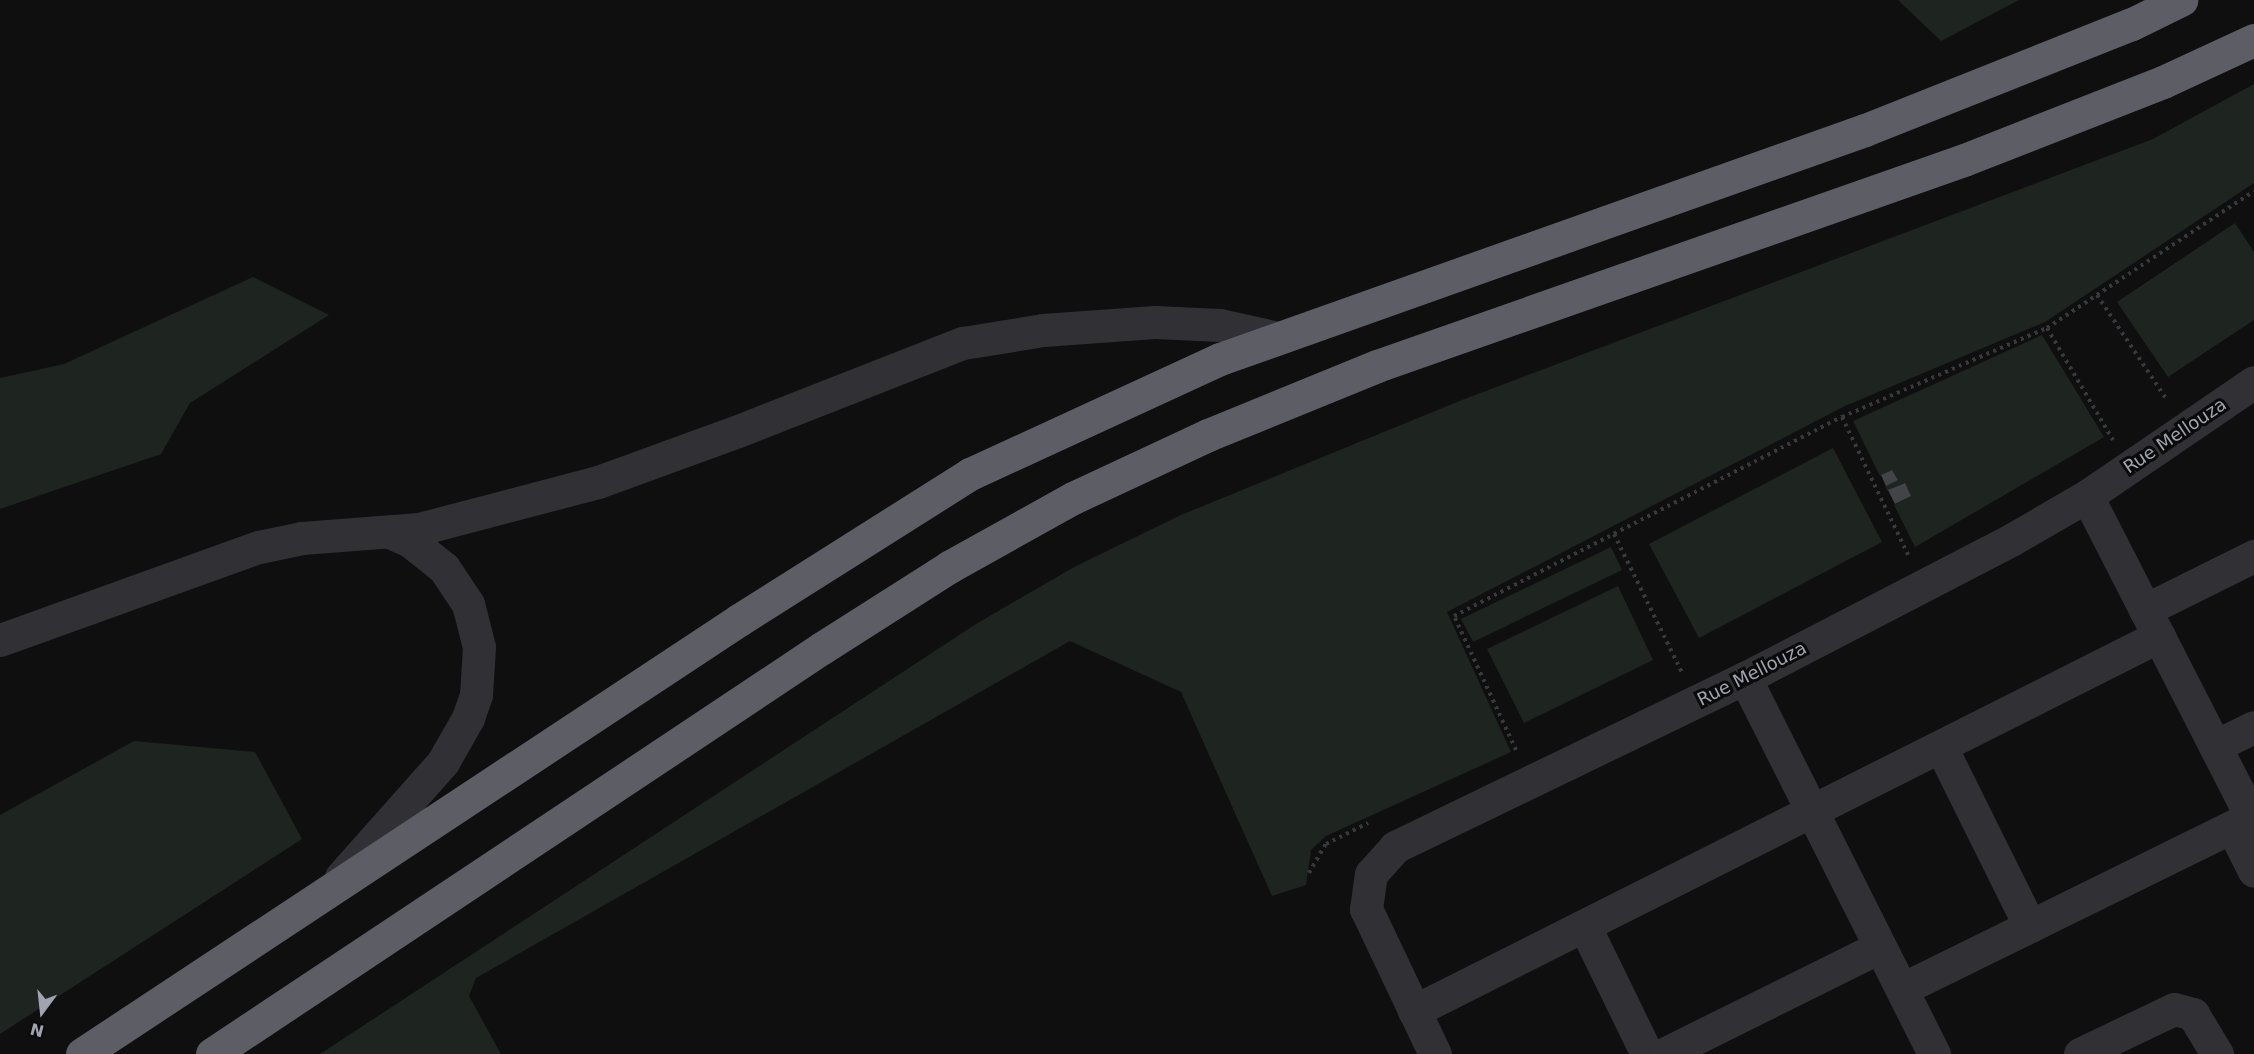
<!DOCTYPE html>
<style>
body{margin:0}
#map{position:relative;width:2254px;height:1054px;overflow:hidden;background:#0f0f10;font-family:"DejaVu Sans",sans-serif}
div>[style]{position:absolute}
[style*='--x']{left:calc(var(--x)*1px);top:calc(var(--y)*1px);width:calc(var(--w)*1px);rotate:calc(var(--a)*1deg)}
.green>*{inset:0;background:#1e241f}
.building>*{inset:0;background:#434448}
.path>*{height:4px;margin-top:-2px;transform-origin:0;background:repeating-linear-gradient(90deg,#38393d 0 3px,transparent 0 7.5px)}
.minor>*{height:33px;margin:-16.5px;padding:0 16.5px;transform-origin:16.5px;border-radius:16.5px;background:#303035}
.highway>*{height:33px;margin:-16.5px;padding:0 16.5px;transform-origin:16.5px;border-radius:16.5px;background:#5d5e65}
span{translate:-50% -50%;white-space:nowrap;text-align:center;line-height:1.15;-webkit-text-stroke:6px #0a0a0b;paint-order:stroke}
.street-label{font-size:18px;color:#a1a4b0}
.north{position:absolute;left:12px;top:982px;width:60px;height:60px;-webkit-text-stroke:4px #0a0a0b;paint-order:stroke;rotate:195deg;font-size:16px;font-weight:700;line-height:24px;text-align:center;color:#a1a4b0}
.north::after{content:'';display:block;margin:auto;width:21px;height:27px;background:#a1a4b0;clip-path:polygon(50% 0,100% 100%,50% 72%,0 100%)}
</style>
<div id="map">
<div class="green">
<i style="clip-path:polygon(1898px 0,2019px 0,1941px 41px)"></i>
<i style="clip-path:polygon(2254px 84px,2254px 183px,2045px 322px,1845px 406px,1447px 612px,1511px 752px,1326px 836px,1311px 850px,1306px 885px,1272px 896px,1181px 692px,1070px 641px,476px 978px,469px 996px,501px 1054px,320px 1054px,976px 624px,1074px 567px,1181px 515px,1462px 400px,2153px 139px)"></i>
<i style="clip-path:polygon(2235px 223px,2254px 252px,2254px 320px,2168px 377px,2117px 302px)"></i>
<i style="clip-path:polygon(253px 277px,329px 315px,190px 403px,161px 454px,0 509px,0 378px,64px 364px)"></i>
<i style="clip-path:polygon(2042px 335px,2104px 437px,1915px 547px,1894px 505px,1911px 496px,1904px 483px,1887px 491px,1885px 486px,1897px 479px,1892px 470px,1880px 476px,1853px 421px)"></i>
<i style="clip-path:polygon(1833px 448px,1882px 542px,1699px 638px,1649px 544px)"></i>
<i style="clip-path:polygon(1611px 547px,1622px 570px,1473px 642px,1461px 619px)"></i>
<i style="clip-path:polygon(1618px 586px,1653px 660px,1524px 723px,1487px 649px)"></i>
<i style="clip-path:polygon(134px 741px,255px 752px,302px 839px,0 1034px,0 815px)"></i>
</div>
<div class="building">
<i style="clip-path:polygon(1892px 470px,1898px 480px,1886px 486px,1881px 475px)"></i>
<i style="clip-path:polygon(1905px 483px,1911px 496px,1895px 504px,1888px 490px)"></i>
</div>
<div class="path">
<i style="--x:2097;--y:295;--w:126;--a:56.3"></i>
<i style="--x:2047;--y:328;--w:130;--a:59.5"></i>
<i style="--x:1842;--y:417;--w:153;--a:64.4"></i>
<i style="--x:1614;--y:534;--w:155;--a:63.9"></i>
<i style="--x:1516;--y:750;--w:148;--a:-114.8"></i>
<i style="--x:1454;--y:616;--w:436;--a:-27.2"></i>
<i style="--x:1842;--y:417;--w:223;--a:-23.5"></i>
<i style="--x:2047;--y:328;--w:248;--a:-33.5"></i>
<i style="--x:1309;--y:873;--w:34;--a:-60"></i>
<i style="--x:1326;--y:844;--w:47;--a:-26.6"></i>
</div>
<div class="minor">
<i style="--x:2087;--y:496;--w:360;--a:62.9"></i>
<i style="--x:2145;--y:610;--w:122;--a:-26.4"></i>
<i style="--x:0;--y:640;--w:275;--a:-19.8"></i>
<i style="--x:259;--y:547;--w:44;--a:-11.8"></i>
<i style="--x:302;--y:538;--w:117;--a:-4.4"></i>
<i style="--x:419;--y:529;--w:185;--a:-14.7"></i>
<i style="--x:598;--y:482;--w:149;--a:-20"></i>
<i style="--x:738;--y:431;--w:242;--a:-21.4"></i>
<i style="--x:963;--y:343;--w:81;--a:-9.2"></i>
<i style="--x:1043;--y:330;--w:112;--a:-4.1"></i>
<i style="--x:1155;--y:322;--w:65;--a:2.6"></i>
<i style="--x:1220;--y:325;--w:59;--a:12.6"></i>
<i style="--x:1745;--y:678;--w:421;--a:63.3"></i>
<i style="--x:2215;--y:746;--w:43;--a:-26"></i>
<i style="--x:1941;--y:747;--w:200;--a:63.6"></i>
<i style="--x:2232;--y:827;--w:49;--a:63.4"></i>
<i style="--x:341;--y:877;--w:154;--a:-48.4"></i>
<i style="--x:443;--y:762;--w:51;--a:-60.4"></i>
<i style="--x:468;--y:718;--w:24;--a:-71"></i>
<i style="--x:476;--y:695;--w:48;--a:-86.4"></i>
<i style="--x:479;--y:647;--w:44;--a:-104.3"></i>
<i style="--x:468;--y:604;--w:43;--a:-123.7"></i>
<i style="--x:444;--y:568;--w:43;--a:-141.5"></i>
<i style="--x:410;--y:541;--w:22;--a:-156"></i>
<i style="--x:1585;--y:927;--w:141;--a:64"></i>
<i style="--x:1902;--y:989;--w:392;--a:-26.2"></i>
<i style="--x:1414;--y:1011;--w:834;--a:-26.72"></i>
<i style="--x:1435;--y:1054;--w:161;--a:-115.4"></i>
<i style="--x:1366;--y:909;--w:35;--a:-82"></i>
<i style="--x:1371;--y:874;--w:36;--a:-48"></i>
<i style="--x:1395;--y:847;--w:389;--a:-25.8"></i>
<i style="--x:1745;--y:678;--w:300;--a:-27.4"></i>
<i style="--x:2011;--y:540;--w:88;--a:-30.1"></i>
<i style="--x:2087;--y:496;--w:202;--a:-34.3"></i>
<i style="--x:1664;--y:1054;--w:241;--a:-26.4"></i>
<i style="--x:2080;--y:1054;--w:104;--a:-25.6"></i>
<i style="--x:2174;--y:1009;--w:20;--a:15"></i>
<i style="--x:2193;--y:1014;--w:47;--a:59"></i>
</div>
<div class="highway">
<i style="--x:82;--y:1054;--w:787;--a:-33.45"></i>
<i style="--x:739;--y:620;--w:273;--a:-32.3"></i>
<i style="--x:970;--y:474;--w:275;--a:-24.7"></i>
<i style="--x:1220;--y:359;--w:684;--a:-19.55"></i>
<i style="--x:1865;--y:130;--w:287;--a:-21.7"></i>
<i style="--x:2132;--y:24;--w:55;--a:-26.1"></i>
<i style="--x:212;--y:1054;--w:733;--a:-33.65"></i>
<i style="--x:822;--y:648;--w:151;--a:-32.5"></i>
<i style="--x:949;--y:567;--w:142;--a:-29.1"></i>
<i style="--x:1073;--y:498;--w:149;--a:-25"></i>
<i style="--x:1208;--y:435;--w:183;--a:-22.2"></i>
<i style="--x:1377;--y:366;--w:622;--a:-19.34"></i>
<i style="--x:1964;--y:160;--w:214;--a:-21.4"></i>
<i style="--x:2163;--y:82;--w:100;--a:-24.8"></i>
</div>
<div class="street-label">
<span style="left:2175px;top:436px;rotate:-34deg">Rue Mellouza</span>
<span style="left:1752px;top:674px;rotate:-27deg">Rue Mellouza</span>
</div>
<div class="north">N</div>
</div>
